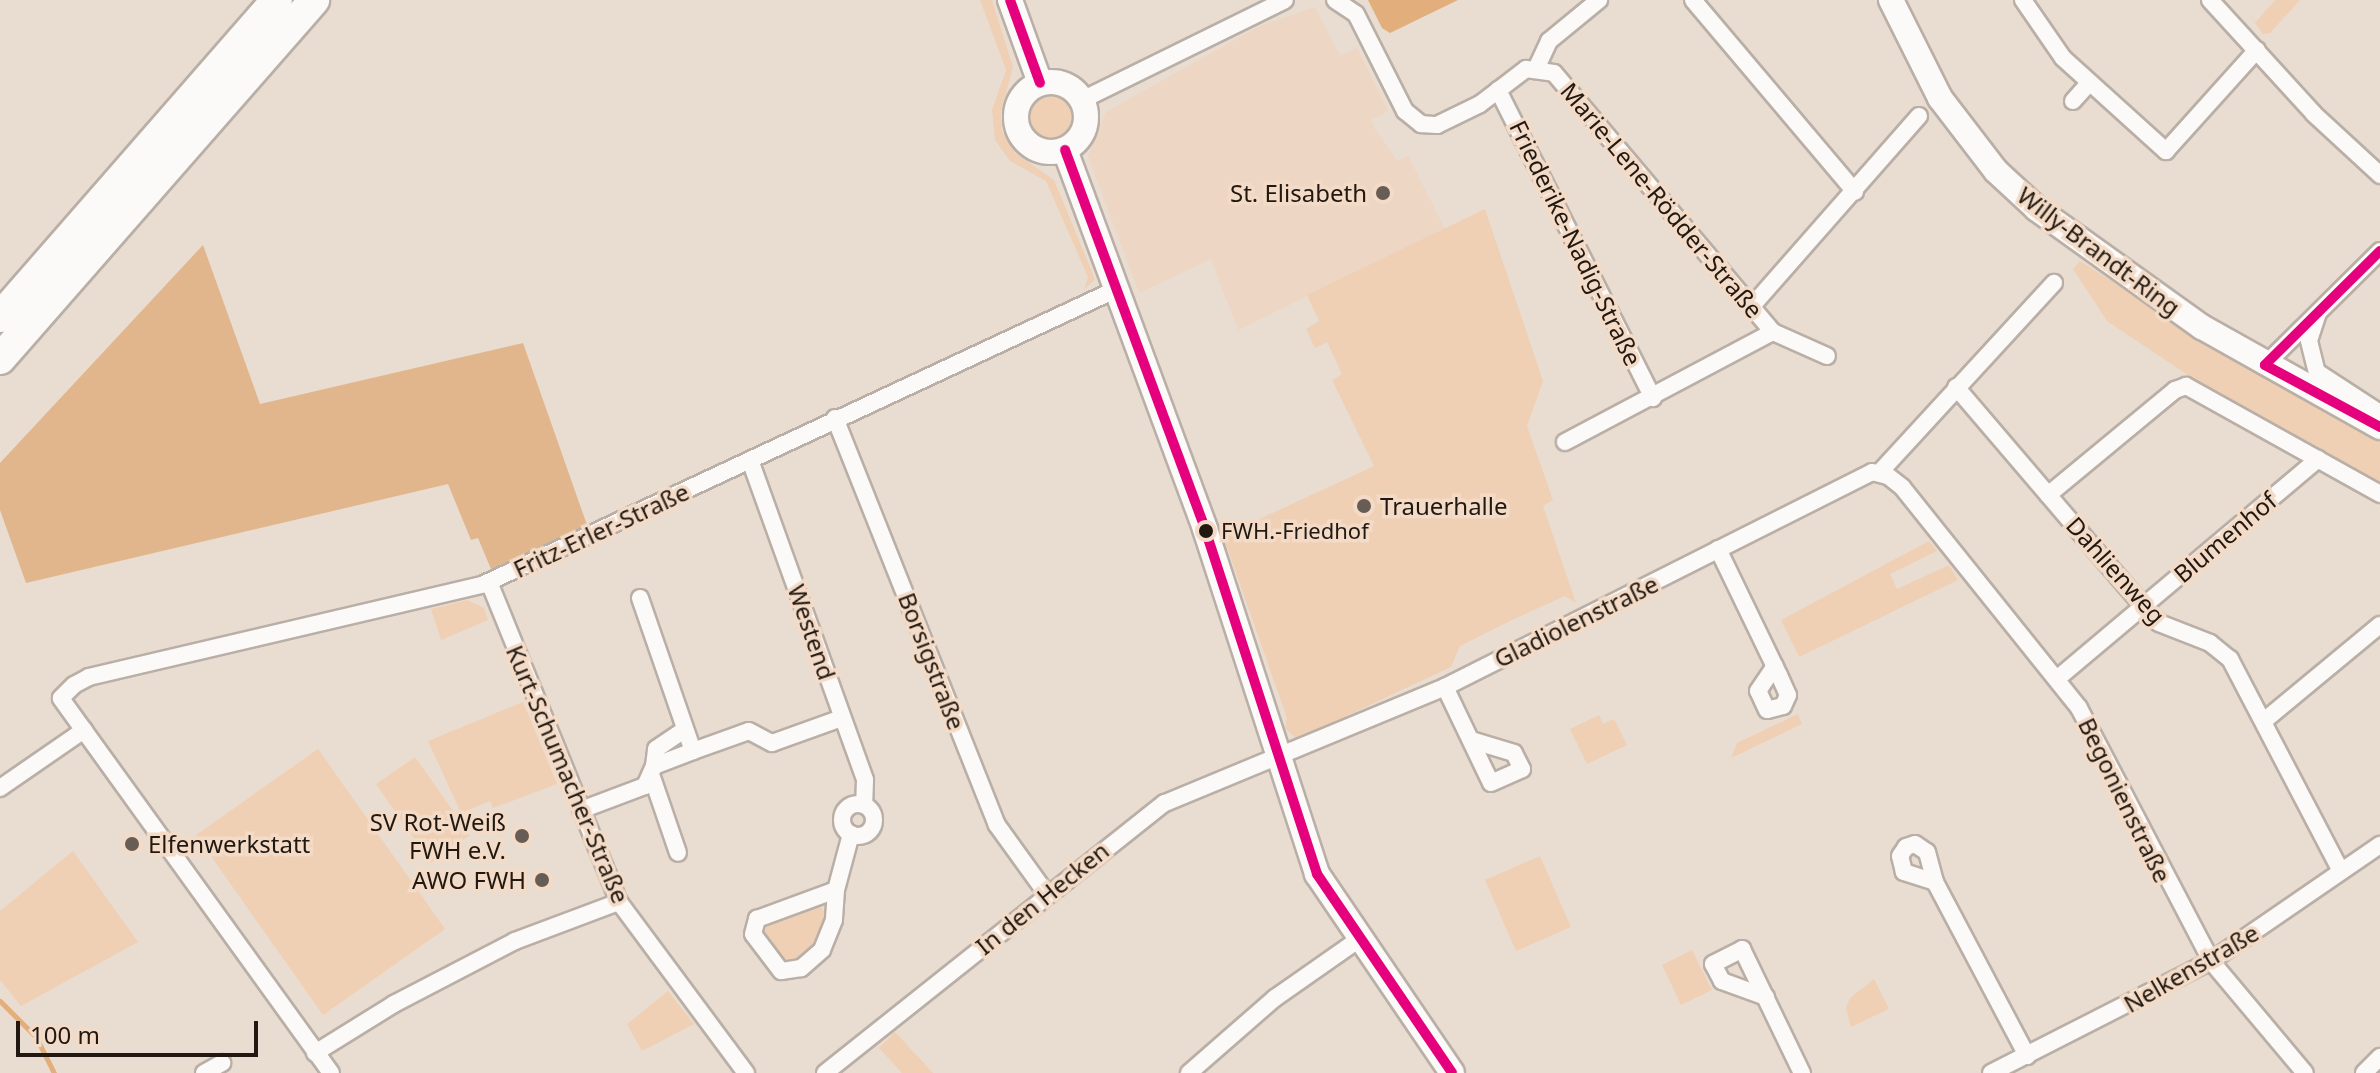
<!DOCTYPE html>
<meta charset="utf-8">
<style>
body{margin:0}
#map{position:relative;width:2380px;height:1073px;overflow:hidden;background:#e9dcd1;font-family:"Noto Sans",sans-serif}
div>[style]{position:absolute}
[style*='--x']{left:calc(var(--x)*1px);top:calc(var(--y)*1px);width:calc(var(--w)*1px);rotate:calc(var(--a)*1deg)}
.built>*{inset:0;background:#edd6c3}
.green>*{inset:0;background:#efd0b4}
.round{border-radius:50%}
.forest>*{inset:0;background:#e1b68c}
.water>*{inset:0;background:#e2ae7c}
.stream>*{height:5px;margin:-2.5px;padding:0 2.5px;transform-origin:2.5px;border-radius:2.5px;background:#e2ae7c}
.roads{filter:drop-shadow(2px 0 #b9afa6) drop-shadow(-2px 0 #b9afa6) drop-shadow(0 2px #b9afa6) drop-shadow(0 -2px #b9afa6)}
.street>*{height:16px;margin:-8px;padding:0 8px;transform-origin:8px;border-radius:8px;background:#fcfaf8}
.street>.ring{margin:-8px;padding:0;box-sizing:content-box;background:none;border:16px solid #fcfaf8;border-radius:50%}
.secondary>*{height:24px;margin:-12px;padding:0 12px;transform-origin:12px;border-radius:12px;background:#fcfaf8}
.secondary>.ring{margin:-12px;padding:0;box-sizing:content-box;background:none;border:24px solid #fcfaf8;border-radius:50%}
.highway>*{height:30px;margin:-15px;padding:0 15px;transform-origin:15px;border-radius:15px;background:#fcfaf8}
.bus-1>*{height:10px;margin:-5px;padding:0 5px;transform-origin:5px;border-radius:5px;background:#e5007d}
.dots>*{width:22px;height:22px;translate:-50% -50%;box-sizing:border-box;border:4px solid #f3dbc7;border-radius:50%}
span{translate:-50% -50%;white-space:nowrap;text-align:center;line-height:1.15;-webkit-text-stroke:7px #f3dbc7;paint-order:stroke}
.bus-label{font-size:22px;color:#211911}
.left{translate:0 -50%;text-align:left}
.poi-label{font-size:24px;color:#211911}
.right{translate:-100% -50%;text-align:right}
.street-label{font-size:24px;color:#211911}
.scale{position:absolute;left:16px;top:1021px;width:242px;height:36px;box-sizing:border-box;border:4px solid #211911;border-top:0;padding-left:10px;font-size:24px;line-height:28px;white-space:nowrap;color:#211911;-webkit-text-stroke:6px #f3dbc7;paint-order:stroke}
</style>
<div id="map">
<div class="built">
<i style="clip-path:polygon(1315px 7px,1340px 56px,1357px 48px,1388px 111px,1371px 120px,1375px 129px,1398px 161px,1408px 156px,1445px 229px,1238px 330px,1211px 259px,1139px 293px,1088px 156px,1106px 112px,1260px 26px)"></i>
</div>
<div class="green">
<i style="clip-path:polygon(980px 0,992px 0,1013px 67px,1001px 111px,1002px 131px,1015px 153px,1054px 180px,1095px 279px,1084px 290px,1088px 277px,1046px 181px,1010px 161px,995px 140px,992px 110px,1006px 70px)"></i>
<i style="clip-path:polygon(2275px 0,2300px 0,2270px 33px,2263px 34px,2255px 23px)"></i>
<i class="round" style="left:1025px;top:91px;width:52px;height:52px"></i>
<i style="clip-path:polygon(1485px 209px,1543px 381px,1527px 426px,1553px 500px,1543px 506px,1576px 603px,1565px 596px,1512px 620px,1460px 646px,1451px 667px,1297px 739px,1285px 728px,1287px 718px,1223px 536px,1374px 466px,1332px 380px,1342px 374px,1327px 342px,1315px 348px,1306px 329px,1319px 321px,1307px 295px)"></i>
<i style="clip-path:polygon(2080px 261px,2250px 369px,2380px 439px,2380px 486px,2194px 379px,2107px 321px,2073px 269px)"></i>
<i style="clip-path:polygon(1929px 541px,1937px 551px,1890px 574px,1897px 589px,1949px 565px,1958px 580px,1799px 657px,1781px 620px)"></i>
<i style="clip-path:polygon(467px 600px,484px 608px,488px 620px,441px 640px,431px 609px)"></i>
<i style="clip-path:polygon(523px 702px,557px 784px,493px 808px,490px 801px,461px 813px,428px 741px)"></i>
<i style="clip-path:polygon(1798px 714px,1802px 724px,1731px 758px,1737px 743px)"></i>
<i style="clip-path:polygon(1599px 715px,1603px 724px,1614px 719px,1627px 745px,1587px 764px,1570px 729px)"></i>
<i style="clip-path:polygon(318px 749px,445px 929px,323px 1015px,196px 835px)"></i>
<i style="clip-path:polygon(415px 757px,470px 835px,431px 863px,376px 784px)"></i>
<i style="clip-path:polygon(73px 851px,138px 942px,21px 1006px,0 980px,0 911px)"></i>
<i style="clip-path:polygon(1540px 856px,1571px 927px,1516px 951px,1485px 880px)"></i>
<i style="clip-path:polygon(818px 904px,828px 917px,819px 944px,796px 961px,784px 961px,763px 936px,765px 923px)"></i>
<i style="clip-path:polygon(1692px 950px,1712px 990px,1681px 1005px,1662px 965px)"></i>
<i style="clip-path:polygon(1874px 979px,1889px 1009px,1851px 1027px,1846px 1008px,1850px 998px)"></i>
<i style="clip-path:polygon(668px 991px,694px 1024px,642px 1051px,627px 1024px)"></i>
<i style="clip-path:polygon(895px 1032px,933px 1073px,902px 1073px,879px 1048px)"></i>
</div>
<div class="forest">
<i style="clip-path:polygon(203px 245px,260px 404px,523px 343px,587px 525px,491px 569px,478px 538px,471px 540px,448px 484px,26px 583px,0 510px,0 463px)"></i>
</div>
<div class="water">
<i style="clip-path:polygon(1368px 0,1458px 0,1390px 33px,1382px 28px)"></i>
</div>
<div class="stream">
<i style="--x:0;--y:1001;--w:51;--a:45"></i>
<i style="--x:36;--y:1037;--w:40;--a:63.4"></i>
</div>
<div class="roads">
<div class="street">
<i style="--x:1335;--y:0;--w:25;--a:34"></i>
<i style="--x:1356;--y:14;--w:109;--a:63.2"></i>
<i style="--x:1405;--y:111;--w:21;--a:39"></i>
<i style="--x:1421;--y:124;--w:16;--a:4"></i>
<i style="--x:1437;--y:125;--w:48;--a:-26"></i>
<i style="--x:1480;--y:104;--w:58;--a:-37.3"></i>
<i style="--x:1526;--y:69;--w:28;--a:8"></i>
<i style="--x:1554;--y:73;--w:339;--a:49.8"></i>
<i style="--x:1773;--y:332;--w:59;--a:24"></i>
<i style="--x:1693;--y:0;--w:251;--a:49.8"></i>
<i style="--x:2023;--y:0;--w:70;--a:55.4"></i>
<i style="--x:2063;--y:58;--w:139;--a:42.1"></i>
<i style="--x:2166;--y:151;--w:136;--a:-48"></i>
<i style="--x:2210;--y:0;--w:154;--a:47.6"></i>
<i style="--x:2314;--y:114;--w:90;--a:42.7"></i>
<i style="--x:1537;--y:67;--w:29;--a:-65"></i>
<i style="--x:1549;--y:41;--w:65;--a:-39.4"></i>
<i style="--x:1498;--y:90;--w:345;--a:63.3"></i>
<i style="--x:1082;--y:100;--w:226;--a:-26.2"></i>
<i style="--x:2073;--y:101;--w:24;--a:-48"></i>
<i style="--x:1752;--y:306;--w:253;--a:-48.7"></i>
<i style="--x:2318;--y:313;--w:29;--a:108"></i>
<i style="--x:2309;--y:341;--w:32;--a:76"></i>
<i style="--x:2317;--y:372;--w:75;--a:33.1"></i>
<i style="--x:2265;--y:365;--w:162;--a:-44.7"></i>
<i style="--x:1956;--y:387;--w:288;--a:49.5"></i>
<i style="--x:2143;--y:606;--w:23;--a:47"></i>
<i style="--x:2159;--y:623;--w:55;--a:21.4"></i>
<i style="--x:2210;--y:643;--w:26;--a:39"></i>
<i style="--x:2230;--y:659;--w:239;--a:62.4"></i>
<i style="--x:835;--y:418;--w:438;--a:68.3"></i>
<i style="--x:997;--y:825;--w:84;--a:54.2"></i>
<i style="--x:1565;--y:442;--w:235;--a:-27.9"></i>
<i style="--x:750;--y:460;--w:340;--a:70.2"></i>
<i style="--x:865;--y:780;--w:25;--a:92"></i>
<i style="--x:1880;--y:472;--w:257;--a:-47.4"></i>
<i style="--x:2048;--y:495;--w:165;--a:-39.6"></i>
<i style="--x:2175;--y:390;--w:12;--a:-20"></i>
<i style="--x:2186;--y:386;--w:222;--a:29.1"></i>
<i style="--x:1718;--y:549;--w:140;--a:64.2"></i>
<i style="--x:1779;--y:675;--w:22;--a:66"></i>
<i style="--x:1788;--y:695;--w:12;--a:114"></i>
<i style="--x:1783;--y:706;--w:16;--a:166"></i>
<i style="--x:1767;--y:710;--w:21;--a:-115"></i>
<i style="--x:1758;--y:691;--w:30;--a:-56"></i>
<i style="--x:489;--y:582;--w:345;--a:67.9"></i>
<i style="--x:619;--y:902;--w:213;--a:53.4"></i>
<i style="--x:640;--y:598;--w:162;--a:70.9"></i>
<i style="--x:2058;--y:678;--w:340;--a:-40.1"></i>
<i style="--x:1445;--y:687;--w:106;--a:64.4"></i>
<i style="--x:1491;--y:783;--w:34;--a:-24"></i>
<i style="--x:1522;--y:769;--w:18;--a:-117"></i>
<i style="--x:1514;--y:753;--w:45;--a:-163.2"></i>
<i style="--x:2265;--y:720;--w:149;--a:-39.6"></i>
<i style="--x:654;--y:766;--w:17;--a:-83"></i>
<i style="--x:656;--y:749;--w:34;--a:-34"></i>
<i style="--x:652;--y:777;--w:80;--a:71.1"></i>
<i style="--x:0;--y:788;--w:102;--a:-34.6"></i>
<i class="ring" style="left:842px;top:804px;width:16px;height:16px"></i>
<i style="--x:581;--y:810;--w:68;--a:-20.6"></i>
<i style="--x:645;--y:786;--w:22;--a:-66"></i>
<i style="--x:654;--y:766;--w:42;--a:-21"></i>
<i style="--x:693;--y:751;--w:59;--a:-19.7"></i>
<i style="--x:749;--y:731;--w:26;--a:28"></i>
<i style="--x:772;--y:743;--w:74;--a:-19.7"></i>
<i style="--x:1935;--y:882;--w:33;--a:-162"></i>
<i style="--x:1904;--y:872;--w:16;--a:-104"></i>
<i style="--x:1900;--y:856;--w:11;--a:-56"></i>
<i style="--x:1906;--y:847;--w:9;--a:-18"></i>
<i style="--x:1915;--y:844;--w:14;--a:34"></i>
<i style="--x:1927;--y:852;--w:31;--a:75"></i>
<i style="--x:1935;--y:882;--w:197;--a:62.1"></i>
<i style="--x:836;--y:890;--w:30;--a:94"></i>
<i style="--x:834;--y:920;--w:32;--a:112"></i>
<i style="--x:822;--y:950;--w:28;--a:139"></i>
<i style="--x:801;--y:968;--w:20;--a:171"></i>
<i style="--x:781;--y:971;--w:46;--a:-127.1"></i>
<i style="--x:753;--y:934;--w:16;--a:-75"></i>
<i style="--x:757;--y:919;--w:84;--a:-20.2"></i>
<i style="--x:836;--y:890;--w:58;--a:-75"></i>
<i style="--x:1766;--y:997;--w:47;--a:-160"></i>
<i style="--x:1722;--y:981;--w:19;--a:-118"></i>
<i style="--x:1713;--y:964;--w:33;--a:-27"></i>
<i style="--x:1742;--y:949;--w:138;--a:64.2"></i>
<i style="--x:315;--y:1053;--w:93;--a:-31.8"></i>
<i style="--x:394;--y:1004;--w:136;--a:-27.5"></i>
<i style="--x:515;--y:941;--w:111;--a:-20.6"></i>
<i style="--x:204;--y:1073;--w:21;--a:-29"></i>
<i style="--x:331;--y:1073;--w:462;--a:-125.8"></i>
<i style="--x:61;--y:698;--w:18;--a:-45"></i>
<i style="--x:74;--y:685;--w:17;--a:-28"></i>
<i style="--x:89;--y:677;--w:406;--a:-13.2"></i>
<i style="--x:484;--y:584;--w:698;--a:-24.99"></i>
<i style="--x:825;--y:1073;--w:434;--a:-38.5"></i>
<i style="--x:1165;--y:803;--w:303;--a:-22.5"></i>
<i style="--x:1445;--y:687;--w:478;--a:-26.7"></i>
<i style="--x:1872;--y:472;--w:16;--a:14"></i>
<i style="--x:1888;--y:476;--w:18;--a:38"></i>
<i style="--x:1902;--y:487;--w:283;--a:51.3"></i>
<i style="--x:2079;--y:708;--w:285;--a:62.4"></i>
<i style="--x:2211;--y:961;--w:146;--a:50"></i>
<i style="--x:1189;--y:1073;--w:114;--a:-41.1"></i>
<i style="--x:1275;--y:998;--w:106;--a:-35"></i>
<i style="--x:1991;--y:1073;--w:247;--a:-27"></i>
<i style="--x:2211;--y:961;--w:205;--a:-34.5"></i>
<i style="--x:2364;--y:1073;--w:23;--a:-45"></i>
</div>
<div class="secondary">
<i style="--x:1010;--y:0;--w:88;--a:70.1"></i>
<i style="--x:1891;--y:0;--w:110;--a:63.4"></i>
<i style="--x:1940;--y:98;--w:92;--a:52.5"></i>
<i style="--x:1996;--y:171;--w:56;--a:42.8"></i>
<i style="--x:2037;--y:209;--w:203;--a:35.6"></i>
<i style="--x:2202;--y:327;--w:204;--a:29.3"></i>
<i class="ring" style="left:1016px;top:82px;width:46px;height:46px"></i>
<i style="--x:1065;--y:150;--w:404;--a:69.7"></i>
<i style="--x:1205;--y:529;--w:363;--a:72"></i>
<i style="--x:1317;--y:874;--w:240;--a:55.8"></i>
</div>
<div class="highway">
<i style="--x:0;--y:317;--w:421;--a:-48.9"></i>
<i style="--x:0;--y:359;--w:477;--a:-48.8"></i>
</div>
</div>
<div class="bus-1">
<i style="--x:1010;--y:0;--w:88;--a:70.1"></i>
<i style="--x:1065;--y:150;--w:404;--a:69.7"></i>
<i style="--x:1205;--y:529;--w:363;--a:72"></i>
<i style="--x:1317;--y:874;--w:240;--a:55.8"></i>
<i style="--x:2380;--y:251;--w:162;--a:135.3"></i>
<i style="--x:2265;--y:365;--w:131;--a:28.3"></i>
</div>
<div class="dots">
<i style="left:1383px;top:193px;background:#675d54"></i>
<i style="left:1364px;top:506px;background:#675d54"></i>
<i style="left:1206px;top:531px;background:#211911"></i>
<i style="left:522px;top:836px;background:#675d54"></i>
<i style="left:132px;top:844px;background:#675d54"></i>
<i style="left:542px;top:880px;background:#675d54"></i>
</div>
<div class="bus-label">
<span class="left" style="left:1221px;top:531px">FWH.-Friedhof</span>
</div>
<div class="poi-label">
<span class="right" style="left:1367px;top:193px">St. Elisabeth</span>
<span class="left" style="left:1380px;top:506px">Trauerhalle</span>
<span class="right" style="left:506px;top:836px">SV Rot-Weiß<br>FWH e.V.</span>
<span class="left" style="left:148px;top:844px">Elfenwerkstatt</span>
<span class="right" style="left:526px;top:880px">AWO FWH</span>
</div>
<div class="street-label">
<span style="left:1662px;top:200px;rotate:50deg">Marie-Lene-Rödder-Straße</span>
<span style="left:1576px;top:243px;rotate:64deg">Friederike-Nadig-Straße</span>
<span style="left:2099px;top:251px;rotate:37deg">Willy-Brandt-Ring</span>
<span style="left:601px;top:530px;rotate:-25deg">Fritz-Erler-Straße</span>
<span style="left:2225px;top:537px;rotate:-40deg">Blumenhof</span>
<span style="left:2116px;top:570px;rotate:48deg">Dahlienweg</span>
<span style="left:1576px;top:621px;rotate:-26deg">Gladiolenstraße</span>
<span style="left:812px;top:632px;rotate:71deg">Westend</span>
<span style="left:932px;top:661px;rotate:69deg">Borsigstraße</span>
<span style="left:568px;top:774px;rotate:67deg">Kurt-Schumacher-Straße</span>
<span style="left:2125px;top:800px;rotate:64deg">Begonienstraße</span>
<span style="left:1042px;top:898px;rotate:-39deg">In den Hecken</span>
<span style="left:2191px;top:968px;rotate:-30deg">Nelkenstraße</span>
</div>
<div class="scale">100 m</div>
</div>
